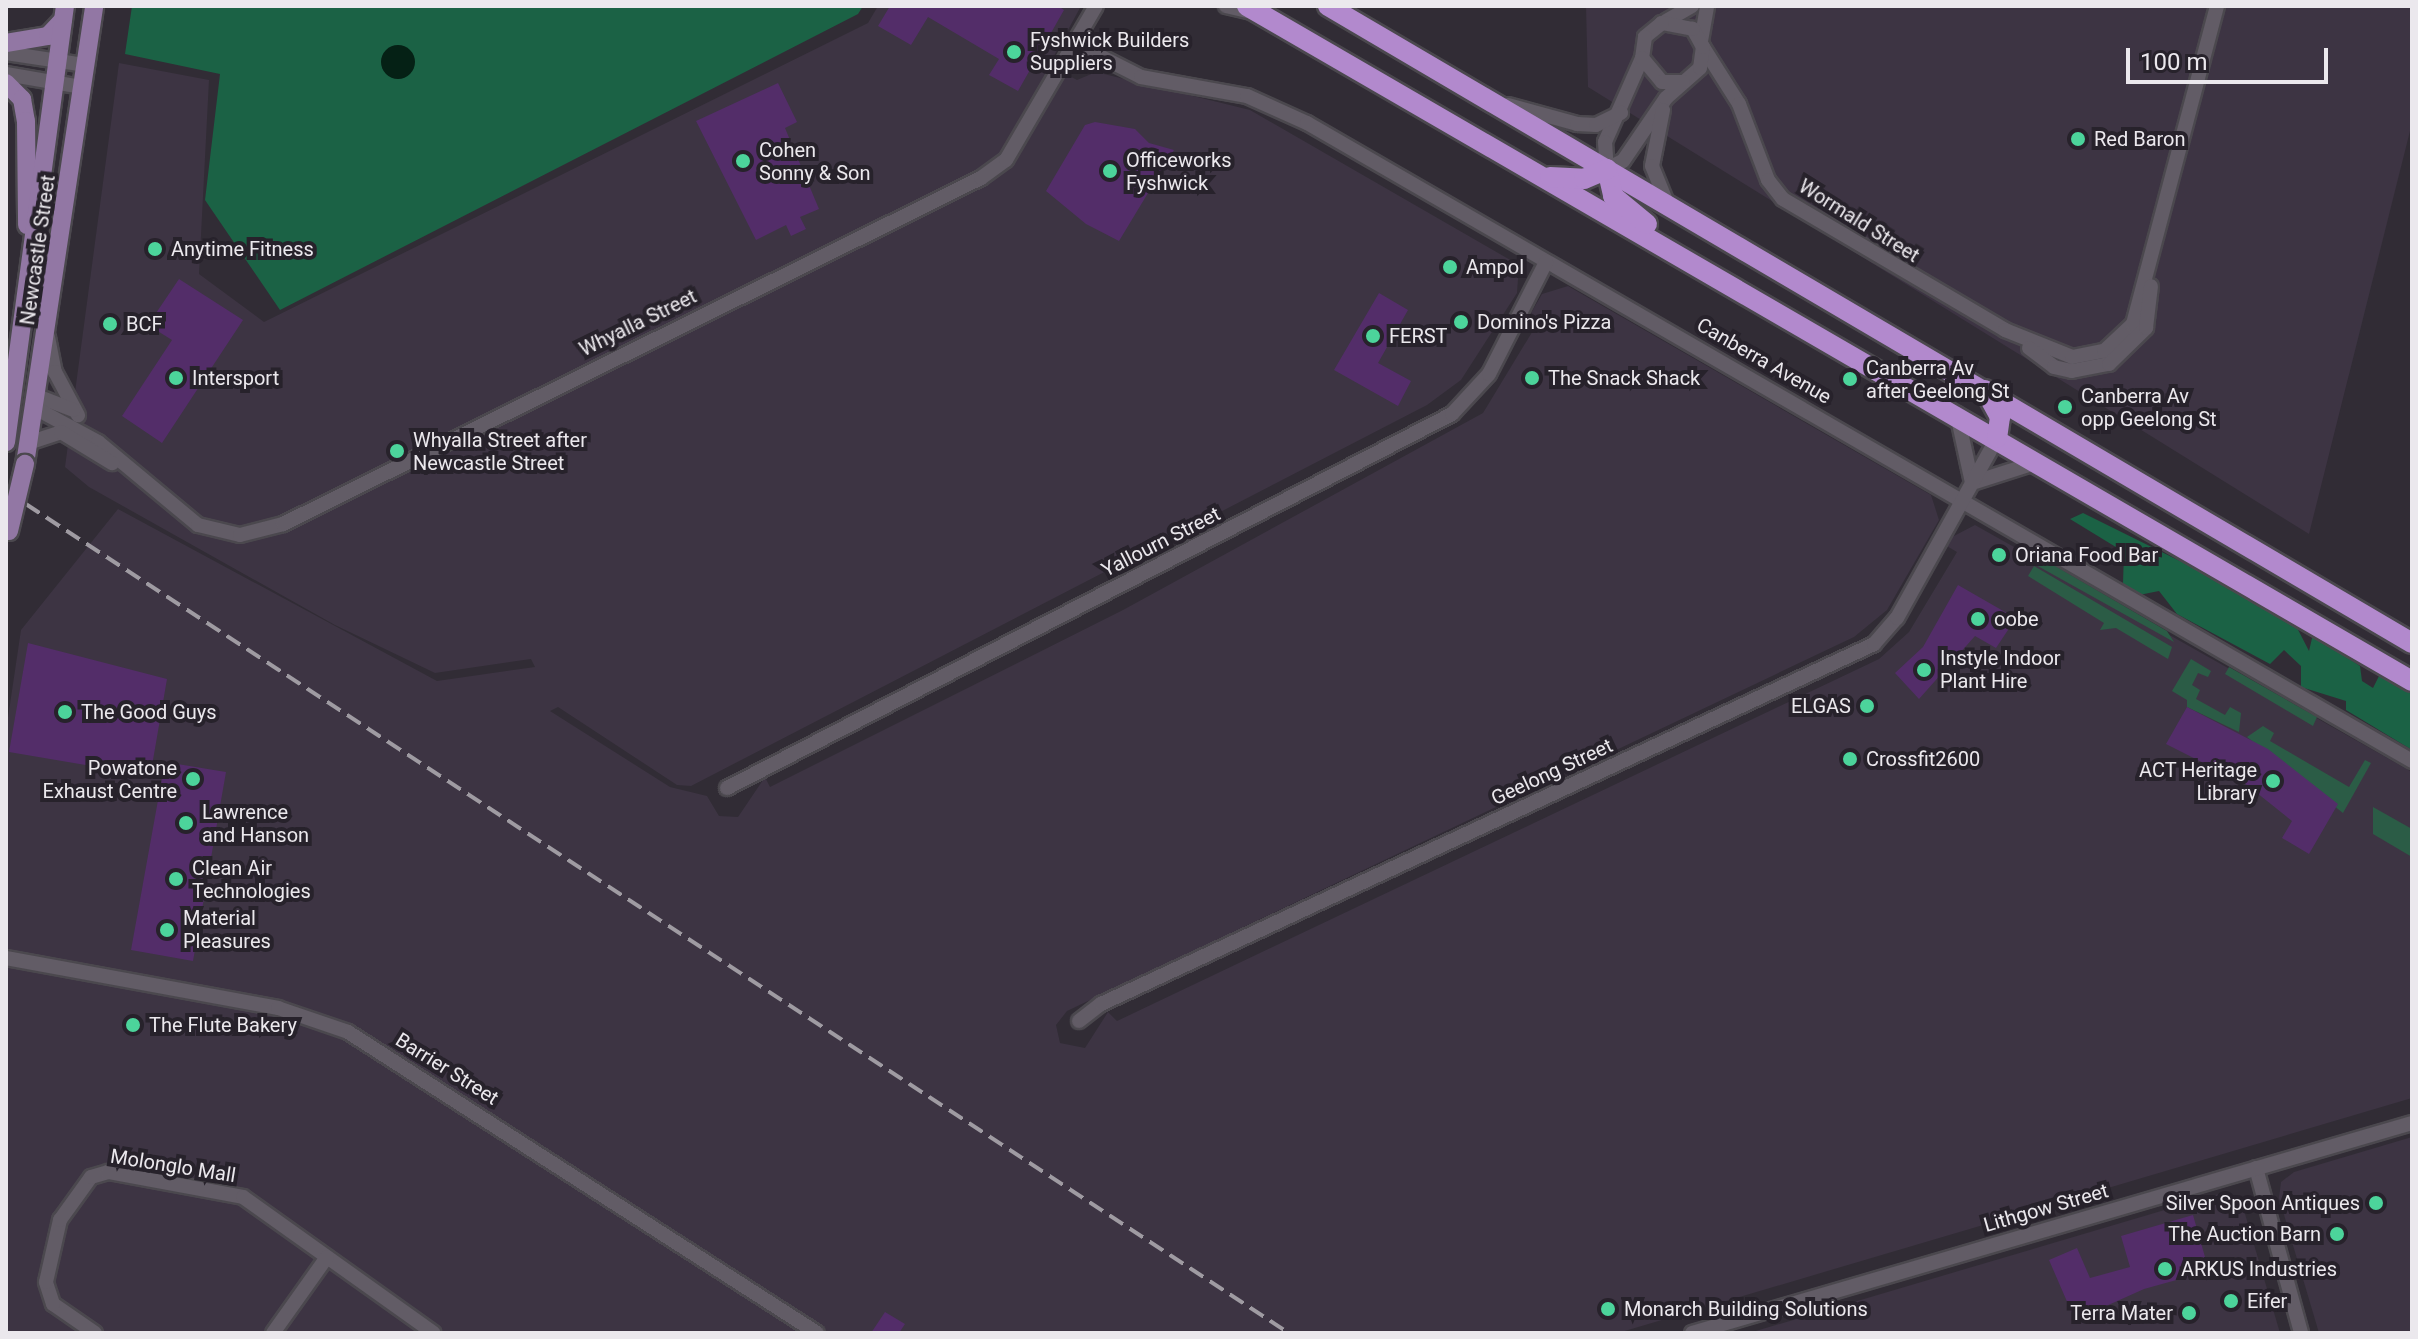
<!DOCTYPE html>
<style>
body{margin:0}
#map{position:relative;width:2418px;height:1339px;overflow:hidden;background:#312c35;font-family:Roboto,sans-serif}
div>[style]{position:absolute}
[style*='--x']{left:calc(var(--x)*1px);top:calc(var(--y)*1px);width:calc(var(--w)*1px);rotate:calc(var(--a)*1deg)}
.built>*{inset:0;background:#3d3443}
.green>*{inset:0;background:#2b5c46}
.forest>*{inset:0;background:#1b6245}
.water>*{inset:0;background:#052115}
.round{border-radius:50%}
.building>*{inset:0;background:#532d69}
.roads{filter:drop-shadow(2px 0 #4b484e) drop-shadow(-2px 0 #4b484e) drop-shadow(0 2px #4b484e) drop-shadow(0 -2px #4b484e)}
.minor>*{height:14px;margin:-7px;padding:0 7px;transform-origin:7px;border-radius:7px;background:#625c66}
.major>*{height:18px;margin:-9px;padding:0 9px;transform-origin:9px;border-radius:9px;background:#9277a4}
.highway>*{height:20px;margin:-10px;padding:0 10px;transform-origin:10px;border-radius:10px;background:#b289cd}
.rail>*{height:4px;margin-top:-2px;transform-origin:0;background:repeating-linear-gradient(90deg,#9f9ba2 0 16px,transparent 0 24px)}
.bridges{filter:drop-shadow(2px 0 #4b484e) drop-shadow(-2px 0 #4b484e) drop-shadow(0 2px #4b484e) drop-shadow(0 -2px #4b484e)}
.major-bridge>*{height:18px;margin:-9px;padding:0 9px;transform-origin:9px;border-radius:9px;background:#9277a4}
.dots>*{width:22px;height:22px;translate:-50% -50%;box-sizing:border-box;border:4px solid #27222b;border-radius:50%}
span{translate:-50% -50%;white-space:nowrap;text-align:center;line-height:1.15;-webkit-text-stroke:8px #27222b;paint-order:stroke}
.poi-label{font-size:20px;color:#ebe8ed}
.left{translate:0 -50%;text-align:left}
.right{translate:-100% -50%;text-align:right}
.street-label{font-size:20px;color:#ebe8ed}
.frame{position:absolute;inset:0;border:8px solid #ebe8ed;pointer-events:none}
.scale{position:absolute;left:2126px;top:48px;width:202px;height:36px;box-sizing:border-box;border:4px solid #ebe8ed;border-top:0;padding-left:10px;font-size:24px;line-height:28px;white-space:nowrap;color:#ebe8ed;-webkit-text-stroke:6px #27222b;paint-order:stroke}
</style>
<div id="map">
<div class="built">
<i style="clip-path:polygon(878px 6px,1081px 6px,1049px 65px,1077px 80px,1096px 72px,1250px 110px,1519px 265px,1517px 293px,1461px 380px,1427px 405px,691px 786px,677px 785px,558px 707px,550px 711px,670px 787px,707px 796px,719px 816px,738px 817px,765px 777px,770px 787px,1123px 610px,1483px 413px,1540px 319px,1531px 313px,1542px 294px,1568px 286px,1931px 495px,1939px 520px,1887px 610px,1854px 637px,1067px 1011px,1056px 1025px,1060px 1043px,1085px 1048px,1108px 1012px,1117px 1021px,1879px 659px,1909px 632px,1957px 552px,1945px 545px,1950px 538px,1975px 525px,2412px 772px,2412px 1098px,1618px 1333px,6px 1333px,6px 731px,21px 630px,118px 509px,437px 681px,535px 667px,531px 659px,435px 673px,335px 625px,89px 487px,65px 467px,119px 63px,209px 80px,199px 274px,264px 322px,868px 23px)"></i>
<i style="clip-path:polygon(1586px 6px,2412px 6px,2412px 123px,2309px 534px,1588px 87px)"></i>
<i style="clip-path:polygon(2412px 1137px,2412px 1333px,2319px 1333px,2279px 1198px,2281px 1182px,2294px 1172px)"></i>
<i style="clip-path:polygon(2222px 1193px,2243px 1207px,2280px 1333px,1749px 1333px)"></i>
</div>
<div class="green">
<i style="clip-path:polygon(2040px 557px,2167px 631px,2174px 642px,2036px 565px)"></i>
<i style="clip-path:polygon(2034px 566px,2172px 647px,2168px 659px,2116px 628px,2100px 630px,2104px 623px,2028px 576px)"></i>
<i style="clip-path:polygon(2191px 659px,2211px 671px,2208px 677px,2198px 673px,2192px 685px,2200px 690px,2196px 699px,2225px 715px,2230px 707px,2241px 713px,2239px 732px,2187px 707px,2187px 700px,2172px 691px)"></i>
<i style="clip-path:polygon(2229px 667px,2317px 717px,2313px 726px,2225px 674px)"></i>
<i style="clip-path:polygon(2263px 726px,2274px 733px,2270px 741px,2349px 787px,2365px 760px,2371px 763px,2343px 813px,2247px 737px)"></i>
<i style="clip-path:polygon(2373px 807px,2412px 829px,2412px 857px,2373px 834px)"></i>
</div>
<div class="forest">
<i style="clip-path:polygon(132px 6px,863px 6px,858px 14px,280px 310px,205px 200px,220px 74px,125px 54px)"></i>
<i style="clip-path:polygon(2083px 513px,2291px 616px,2309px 651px,2313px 634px,2360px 666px,2362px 681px,2373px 688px,2380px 674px,2412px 689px,2412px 750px,2346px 710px,2346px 701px,2301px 687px,2301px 666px,2284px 650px,2270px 664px,2177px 614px,2159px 591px,2139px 595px,2123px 583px,2124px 552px,2070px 519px)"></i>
</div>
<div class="water">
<i class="round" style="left:381px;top:45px;width:34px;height:34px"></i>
</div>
<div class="building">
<i style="clip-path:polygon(890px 6px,1058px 6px,1064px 10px,1018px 91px,989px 75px,999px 59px,928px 17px,911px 45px,878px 26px)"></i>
<i style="clip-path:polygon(778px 83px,797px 122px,785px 128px,819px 209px,800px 217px,806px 229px,791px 236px,786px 225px,756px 240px,696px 121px)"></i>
<i style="clip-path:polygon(1095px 122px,1135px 129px,1149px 143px,1174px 150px,1119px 241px,1086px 224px,1046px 191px,1085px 125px)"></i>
<i style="clip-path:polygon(179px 279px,243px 320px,162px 443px,122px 416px,172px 340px,148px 325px)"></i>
<i style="clip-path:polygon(1379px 293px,1408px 310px,1378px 363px,1411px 381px,1398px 406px,1334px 370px)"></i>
<i style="clip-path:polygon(1958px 585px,2012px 616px,2012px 624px,1996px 648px,1975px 636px,1919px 699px,1895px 673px,1923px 647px)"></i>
<i style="clip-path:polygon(28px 643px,167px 679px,153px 760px,226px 772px,193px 961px,131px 950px,162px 778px,9px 752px)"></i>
<i style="clip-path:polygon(2187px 707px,2268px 749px,2338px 804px,2309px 854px,2282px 838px,2292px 821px,2247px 785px,2166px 744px)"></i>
<i style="clip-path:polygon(2193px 1215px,2209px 1271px,2144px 1289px,2075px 1320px,2049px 1260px,2077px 1248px,2090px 1278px,2130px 1267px,2121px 1236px)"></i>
<i style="clip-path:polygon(885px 1312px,905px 1324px,899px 1333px,871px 1333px)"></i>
</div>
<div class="roads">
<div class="minor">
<i style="--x:1226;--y:6;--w:28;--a:13"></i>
<i style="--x:1666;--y:21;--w:30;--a:-30"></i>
<i style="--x:1701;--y:41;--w:36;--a:-80"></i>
<i style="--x:1076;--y:44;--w:73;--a:26.9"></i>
<i style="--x:1141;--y:77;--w:108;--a:10.2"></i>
<i style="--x:1247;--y:96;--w:66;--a:24.2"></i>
<i style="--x:1307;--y:123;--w:1276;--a:30"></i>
<i style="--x:1703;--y:47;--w:67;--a:57.7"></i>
<i style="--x:1739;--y:104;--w:81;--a:69.1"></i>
<i style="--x:1768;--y:180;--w:24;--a:52"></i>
<i style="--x:1783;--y:199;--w:258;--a:30.5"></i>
<i style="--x:2005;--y:330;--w:72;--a:21.9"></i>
<i style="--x:2072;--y:357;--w:33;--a:-11"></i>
<i style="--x:2104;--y:351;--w:40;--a:-43"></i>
<i style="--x:2133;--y:324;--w:329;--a:-75.2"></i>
<i style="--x:6;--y:53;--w:79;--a:8.7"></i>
<i style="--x:1642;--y:58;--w:92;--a:113.8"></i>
<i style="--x:1605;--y:142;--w:27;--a:86"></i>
<i style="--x:1607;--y:169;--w:18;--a:-27"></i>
<i style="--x:1623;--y:161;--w:76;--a:-55.7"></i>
<i style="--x:1666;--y:98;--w:45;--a:-41.4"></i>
<i style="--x:1700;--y:68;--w:21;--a:-82"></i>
<i style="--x:1703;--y:47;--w:21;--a:-119"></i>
<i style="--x:1693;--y:29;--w:32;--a:-169"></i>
<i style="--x:1662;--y:23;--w:22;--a:141"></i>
<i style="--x:1645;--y:37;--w:21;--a:98"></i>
<i style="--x:1642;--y:58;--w:31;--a:50"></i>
<i style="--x:1662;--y:82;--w:21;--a:0"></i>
<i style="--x:6;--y:74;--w:76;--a:9.8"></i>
<i style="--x:1508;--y:105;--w:72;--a:15.4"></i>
<i style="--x:1577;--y:124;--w:19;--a:3"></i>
<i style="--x:1596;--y:125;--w:28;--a:-26"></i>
<i style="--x:1663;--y:110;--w:57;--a:101.1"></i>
<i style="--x:1652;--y:166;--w:35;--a:68"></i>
<i style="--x:48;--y:337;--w:36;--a:79"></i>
<i style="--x:55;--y:372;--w:49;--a:61.9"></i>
<i style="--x:2029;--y:348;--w:31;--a:37"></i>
<i style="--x:2054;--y:367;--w:18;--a:13"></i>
<i style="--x:2072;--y:371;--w:38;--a:-11"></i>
<i style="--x:2109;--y:364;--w:52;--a:-44.2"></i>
<i style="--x:2146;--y:328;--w:42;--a:-83.2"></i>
<i style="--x:37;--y:396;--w:39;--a:21"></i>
<i style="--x:35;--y:408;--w:72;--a:28.4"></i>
<i style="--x:98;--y:442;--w:130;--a:39.7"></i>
<i style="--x:198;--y:525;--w:43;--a:13.4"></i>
<i style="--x:240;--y:535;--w:44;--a:-14.3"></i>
<i style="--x:283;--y:524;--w:779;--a:-26.37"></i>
<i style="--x:981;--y:178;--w:31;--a:-36"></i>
<i style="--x:1006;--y:160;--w:178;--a:-59.7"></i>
<i style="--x:1957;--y:414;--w:71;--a:77.7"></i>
<i style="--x:28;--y:443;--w:35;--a:-18"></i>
<i style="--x:61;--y:432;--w:60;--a:31.3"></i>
<i style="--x:1972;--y:483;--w:69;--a:-17.7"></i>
<i style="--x:727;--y:788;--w:816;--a:-27.29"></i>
<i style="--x:1452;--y:414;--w:54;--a:-47.2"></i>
<i style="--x:1489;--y:374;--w:126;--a:-63"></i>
<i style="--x:6;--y:958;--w:277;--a:10.4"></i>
<i style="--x:278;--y:1008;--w:74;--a:18.9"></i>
<i style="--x:348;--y:1032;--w:557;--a:32.69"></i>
<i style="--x:1079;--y:1021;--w:28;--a:-38"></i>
<i style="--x:1101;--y:1004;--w:853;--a:-24.97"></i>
<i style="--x:1874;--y:644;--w:35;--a:-49"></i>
<i style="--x:1897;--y:618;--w:206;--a:-60.9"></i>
<i style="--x:2256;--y:1168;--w:171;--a:74.7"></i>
<i style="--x:95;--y:1333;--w:51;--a:-145.4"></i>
<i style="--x:53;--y:1304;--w:23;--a:-108"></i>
<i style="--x:46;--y:1282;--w:64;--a:-77.3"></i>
<i style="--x:60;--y:1220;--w:53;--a:-54.2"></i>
<i style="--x:91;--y:1177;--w:18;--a:-16"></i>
<i style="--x:108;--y:1172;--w:137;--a:10.5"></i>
<i style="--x:243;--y:1197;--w:234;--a:35.5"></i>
<i style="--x:273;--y:1333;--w:93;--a:-54.6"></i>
<i style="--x:1692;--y:1333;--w:750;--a:-16.26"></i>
</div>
<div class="major">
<i style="--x:6;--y:43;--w:43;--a:-9.5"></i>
<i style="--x:48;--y:36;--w:22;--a:-47"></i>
<i style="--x:6;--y:83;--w:23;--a:45"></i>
<i style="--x:22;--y:99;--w:22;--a:80"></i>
<i style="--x:26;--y:121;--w:104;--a:89.4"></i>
<i style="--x:6;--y:442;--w:440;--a:-82.3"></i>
<i style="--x:25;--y:464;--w:463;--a:-81.4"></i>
</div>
<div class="highway">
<i style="--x:1247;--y:6;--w:1346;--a:30.09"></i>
<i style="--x:1328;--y:6;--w:1257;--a:30.44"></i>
<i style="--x:1607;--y:169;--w:28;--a:77"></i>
<i style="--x:1613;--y:196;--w:44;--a:39.5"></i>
<i style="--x:1550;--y:177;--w:34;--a:3"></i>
<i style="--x:1584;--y:179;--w:25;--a:-23"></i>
<i style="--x:1985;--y:390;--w:31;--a:61"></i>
<i style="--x:2000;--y:417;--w:21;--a:98"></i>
</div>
</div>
<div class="rail">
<i style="--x:6;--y:491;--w:1535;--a:33.28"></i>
</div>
<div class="bridges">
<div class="major-bridge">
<i style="--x:9;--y:531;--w:69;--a:-76.6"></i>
</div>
</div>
<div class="dots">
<i style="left:1014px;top:52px;background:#4cd49b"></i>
<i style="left:2078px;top:139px;background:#4cd49b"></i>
<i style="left:743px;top:161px;background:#4cd49b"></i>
<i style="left:1110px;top:171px;background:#4cd49b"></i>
<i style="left:155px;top:249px;background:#4cd49b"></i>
<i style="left:1450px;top:267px;background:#4cd49b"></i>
<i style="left:1461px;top:322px;background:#4cd49b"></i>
<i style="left:110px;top:324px;background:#4cd49b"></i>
<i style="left:1373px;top:336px;background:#4cd49b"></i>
<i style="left:176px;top:378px;background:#4cd49b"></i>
<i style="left:1532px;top:378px;background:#4cd49b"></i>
<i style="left:1850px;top:379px;background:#4cd49b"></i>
<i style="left:2065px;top:407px;background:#4cd49b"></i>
<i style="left:397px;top:451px;background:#4cd49b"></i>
<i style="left:1999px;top:555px;background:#4cd49b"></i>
<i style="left:1978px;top:619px;background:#4cd49b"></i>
<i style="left:1924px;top:670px;background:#4cd49b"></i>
<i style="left:1867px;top:706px;background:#4cd49b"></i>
<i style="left:65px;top:712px;background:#4cd49b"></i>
<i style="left:1850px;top:759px;background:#4cd49b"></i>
<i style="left:193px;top:779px;background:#4cd49b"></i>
<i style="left:2273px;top:781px;background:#4cd49b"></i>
<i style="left:186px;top:823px;background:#4cd49b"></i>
<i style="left:176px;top:879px;background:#4cd49b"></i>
<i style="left:167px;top:930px;background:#4cd49b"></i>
<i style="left:133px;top:1025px;background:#4cd49b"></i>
<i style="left:2376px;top:1203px;background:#4cd49b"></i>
<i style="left:2337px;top:1234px;background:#4cd49b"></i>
<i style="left:2165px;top:1269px;background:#4cd49b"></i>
<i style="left:2231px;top:1301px;background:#4cd49b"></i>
<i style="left:1608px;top:1309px;background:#4cd49b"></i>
<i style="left:2189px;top:1313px;background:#4cd49b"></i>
</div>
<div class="poi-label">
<span class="left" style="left:1030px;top:52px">Fyshwick Builders<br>Suppliers</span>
<span class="left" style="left:2094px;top:139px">Red Baron</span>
<span class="left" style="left:759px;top:162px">Cohen<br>Sonny &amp; Son</span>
<span class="left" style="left:1126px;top:172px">Officeworks<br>Fyshwick</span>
<span class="left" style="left:171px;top:249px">Anytime Fitness</span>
<span class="left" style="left:1466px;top:267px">Ampol</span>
<span class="left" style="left:1477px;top:322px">Domino's Pizza</span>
<span class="left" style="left:126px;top:324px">BCF</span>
<span class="left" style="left:1389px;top:336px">FERST</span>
<span class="left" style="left:1866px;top:380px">Canberra Av<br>after Geelong St</span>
<span class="left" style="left:192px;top:378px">Intersport</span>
<span class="left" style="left:1548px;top:378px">The Snack Shack</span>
<span class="left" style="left:2081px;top:408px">Canberra Av<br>opp Geelong St</span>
<span class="left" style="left:413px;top:452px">Whyalla Street after<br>Newcastle Street</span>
<span class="left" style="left:2015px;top:555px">Oriana Food Bar</span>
<span class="left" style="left:1994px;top:619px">oobe</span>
<span class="left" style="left:1940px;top:670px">Instyle Indoor<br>Plant Hire</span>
<span class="right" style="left:1851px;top:706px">ELGAS</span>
<span class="left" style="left:81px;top:712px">The Good Guys</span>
<span class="left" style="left:1866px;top:759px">Crossfit2600</span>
<span class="right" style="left:177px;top:780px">Powatone<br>Exhaust Centre</span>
<span class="right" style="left:2257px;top:782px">ACT Heritage<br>Library</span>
<span class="left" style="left:202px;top:824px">Lawrence<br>and Hanson</span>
<span class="left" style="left:192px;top:880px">Clean Air<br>Technologies</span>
<span class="left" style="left:183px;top:930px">Material<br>Pleasures</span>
<span class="left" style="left:149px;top:1025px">The Flute Bakery</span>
<span class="right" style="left:2360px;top:1203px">Silver Spoon Antiques</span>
<span class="right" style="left:2321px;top:1234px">The Auction Barn</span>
<span class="left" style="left:2181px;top:1269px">ARKUS Industries</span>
<span class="left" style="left:2247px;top:1301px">Eifer</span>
<span class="left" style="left:1624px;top:1309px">Monarch Building Solutions</span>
<span class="right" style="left:2173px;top:1313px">Terra Mater</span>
</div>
<div class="street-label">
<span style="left:1859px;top:221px;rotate:32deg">Wormald Street</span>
<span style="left:38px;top:250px;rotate:-82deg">Newcastle Street</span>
<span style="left:638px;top:323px;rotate:-26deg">Whyalla Street</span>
<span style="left:1764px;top:361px;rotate:30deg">Canberra Avenue</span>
<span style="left:1161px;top:542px;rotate:-27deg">Yallourn Street</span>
<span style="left:1552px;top:772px;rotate:-25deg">Geelong Street</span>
<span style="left:447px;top:1069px;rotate:32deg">Barrier Street</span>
<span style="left:173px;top:1166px;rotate:9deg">Molonglo Mall</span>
<span style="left:2046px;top:1208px;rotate:-16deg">Lithgow Street</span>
</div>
<div class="frame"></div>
<div class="scale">100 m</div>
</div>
